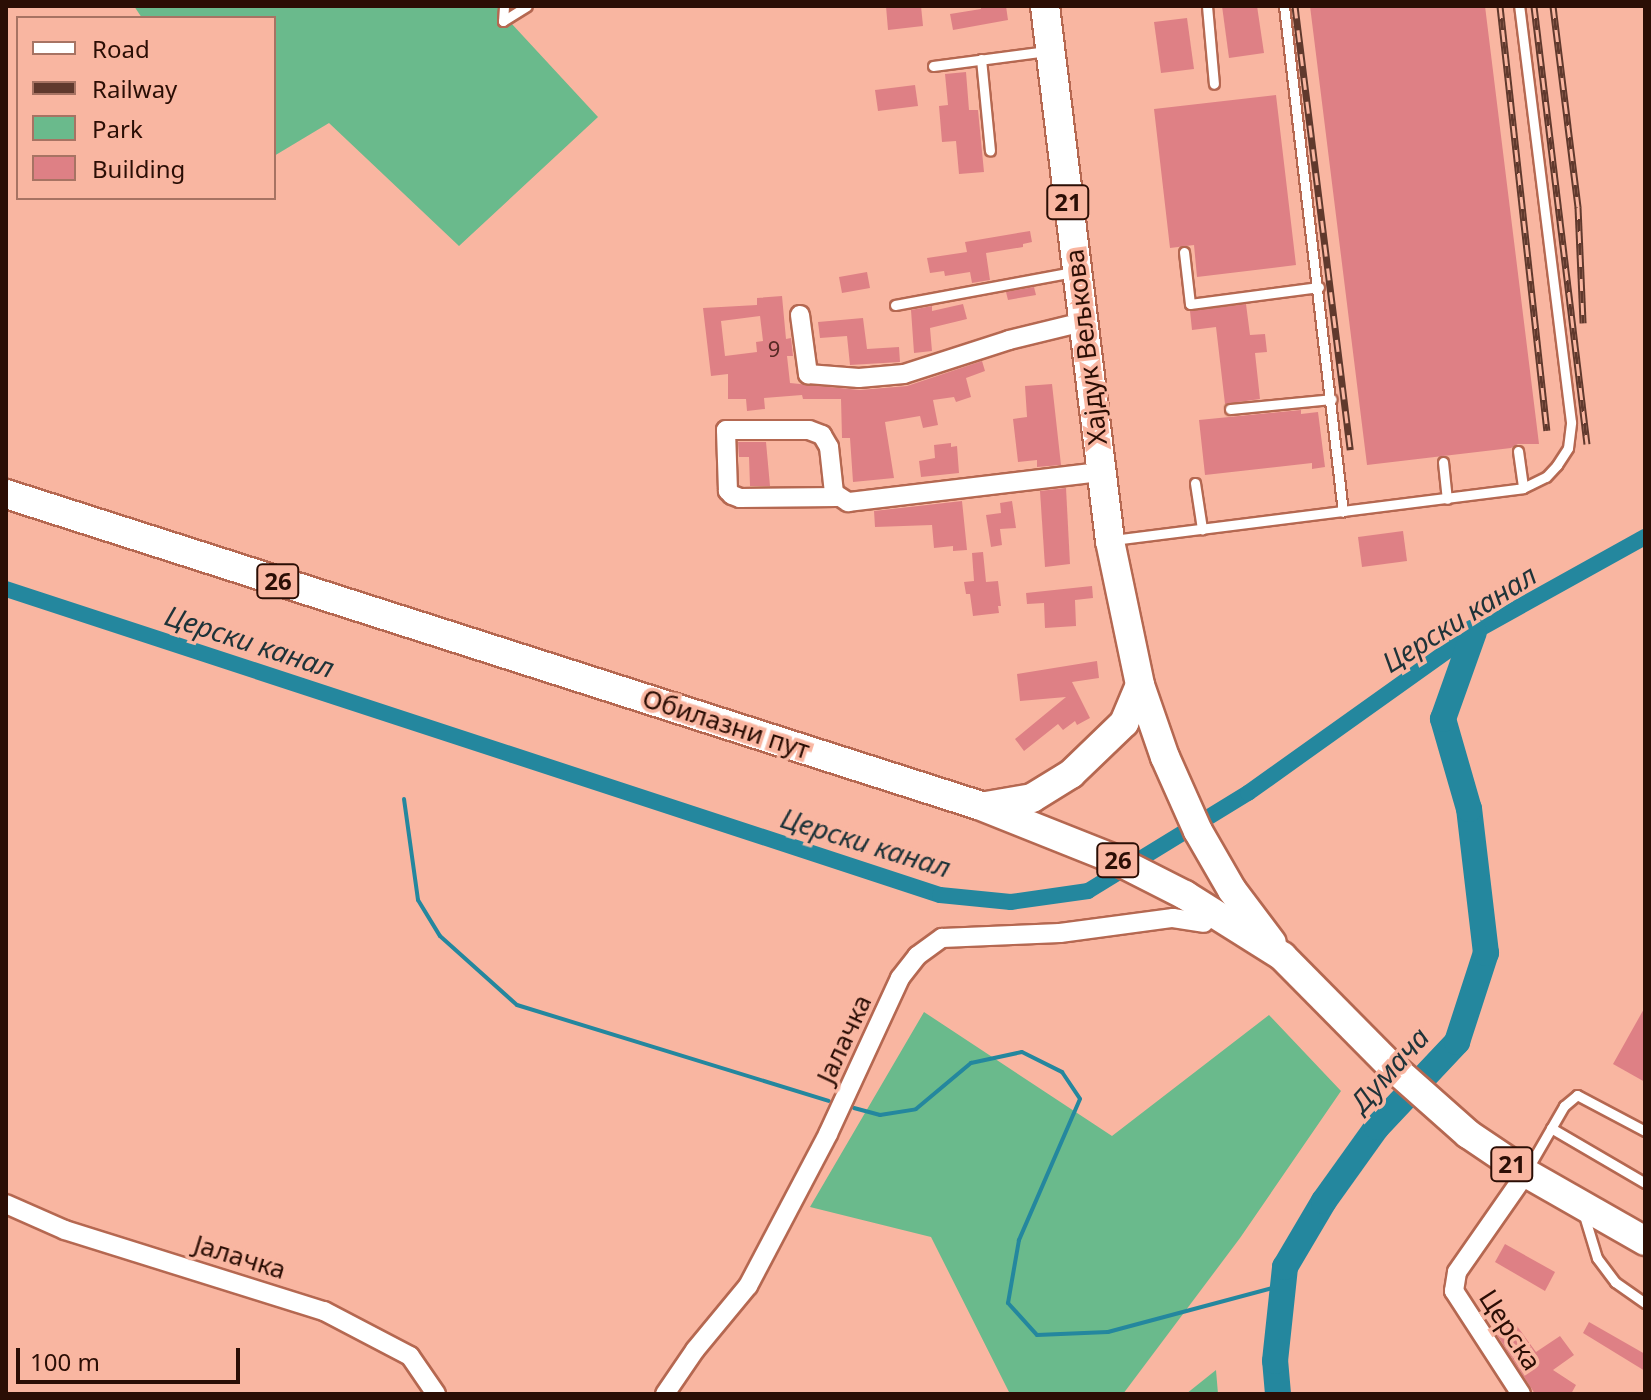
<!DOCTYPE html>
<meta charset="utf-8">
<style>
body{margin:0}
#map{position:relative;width:1651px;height:1400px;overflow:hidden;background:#f9b6a1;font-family:"Noto Sans",sans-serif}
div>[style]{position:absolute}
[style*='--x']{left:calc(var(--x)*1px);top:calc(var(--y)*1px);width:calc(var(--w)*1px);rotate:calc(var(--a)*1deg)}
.green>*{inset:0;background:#6aba8c}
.stream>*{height:4px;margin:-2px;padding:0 2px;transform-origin:2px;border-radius:2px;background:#24879e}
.canal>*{height:16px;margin:-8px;padding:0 8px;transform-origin:8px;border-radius:8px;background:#24879e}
.river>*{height:26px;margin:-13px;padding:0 13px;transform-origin:13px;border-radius:13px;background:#24879e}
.building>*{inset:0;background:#de8085}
.roads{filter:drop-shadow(2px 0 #b56851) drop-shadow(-2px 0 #b56851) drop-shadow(0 2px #b56851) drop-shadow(0 -2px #b56851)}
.service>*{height:9px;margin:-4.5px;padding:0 4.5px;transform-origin:4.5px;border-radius:4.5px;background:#fff}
.minor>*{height:18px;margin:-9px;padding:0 9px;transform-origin:9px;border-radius:9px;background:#fff}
.primary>*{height:28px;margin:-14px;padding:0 14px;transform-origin:14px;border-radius:14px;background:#fff}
.rail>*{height:7px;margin-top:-3.5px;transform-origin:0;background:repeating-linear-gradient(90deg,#f9b6a1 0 12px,#60392d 0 24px);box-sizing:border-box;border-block:2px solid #60392d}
span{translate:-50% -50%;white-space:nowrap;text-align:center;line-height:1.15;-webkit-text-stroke:7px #f9b6a1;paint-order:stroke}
.number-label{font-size:22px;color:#582a25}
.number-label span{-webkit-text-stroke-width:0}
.shield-label span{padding:2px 6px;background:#f9b6a1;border:2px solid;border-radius:6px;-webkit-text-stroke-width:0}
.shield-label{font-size:24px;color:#2b0e05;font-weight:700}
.street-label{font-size:26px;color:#2b0e05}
.water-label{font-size:28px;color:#1e3339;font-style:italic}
.frame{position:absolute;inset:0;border:8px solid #2b0e05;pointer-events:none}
.legend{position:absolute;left:16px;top:16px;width:260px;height:184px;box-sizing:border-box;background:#f9b6a1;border:2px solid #a77363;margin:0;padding:10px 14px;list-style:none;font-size:24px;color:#2b0e05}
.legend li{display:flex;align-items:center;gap:16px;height:40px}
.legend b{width:40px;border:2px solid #a77363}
.scale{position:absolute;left:16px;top:1348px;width:224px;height:36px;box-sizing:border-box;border:4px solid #2b0e05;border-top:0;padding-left:10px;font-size:24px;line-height:28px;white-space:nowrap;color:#2b0e05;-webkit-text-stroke:6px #f9b6a1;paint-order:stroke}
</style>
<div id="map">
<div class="green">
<i style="clip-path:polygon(134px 6px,508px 6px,511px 23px,598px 117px,459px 246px,329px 123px,274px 156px,274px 18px,142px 18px)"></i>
<i style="clip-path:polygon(924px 1012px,1112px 1136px,1269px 1015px,1341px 1091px,1240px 1238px,1123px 1394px,1010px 1394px,931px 1237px,810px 1207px)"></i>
<i style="clip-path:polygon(1216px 1370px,1218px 1394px,1186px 1394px)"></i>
</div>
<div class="stream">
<i style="--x:404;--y:799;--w:102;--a:82.1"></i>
<i style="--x:418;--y:900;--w:42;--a:58.6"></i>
<i style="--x:440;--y:936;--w:103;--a:41.9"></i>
<i style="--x:517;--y:1005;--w:326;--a:17.1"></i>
<i style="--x:854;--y:1108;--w:27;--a:15"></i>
<i style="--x:880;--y:1115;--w:36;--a:-9"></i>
<i style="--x:916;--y:1109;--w:72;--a:-39.9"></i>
<i style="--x:971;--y:1063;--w:52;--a:-12.2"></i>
<i style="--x:1022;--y:1052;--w:45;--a:26.6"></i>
<i style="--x:1062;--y:1072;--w:32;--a:56"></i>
<i style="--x:1080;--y:1099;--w:154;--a:113.4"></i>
<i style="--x:1019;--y:1240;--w:64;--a:99.9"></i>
<i style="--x:1008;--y:1303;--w:43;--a:47.8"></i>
<i style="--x:1037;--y:1335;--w:71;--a:-2.4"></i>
<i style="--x:1108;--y:1332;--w:181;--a:-15"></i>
</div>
<div class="canal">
<i style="--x:6;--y:589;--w:983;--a:18.14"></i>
<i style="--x:940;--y:895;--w:71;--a:5.6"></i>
<i style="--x:1011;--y:902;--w:78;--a:-8.1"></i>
<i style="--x:1088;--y:891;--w:188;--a:-31.5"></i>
<i style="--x:1248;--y:793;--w:277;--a:-35.5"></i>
<i style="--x:1474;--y:632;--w:196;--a:-29.1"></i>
</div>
<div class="river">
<i style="--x:1278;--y:1394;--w:33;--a:-95"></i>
<i style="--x:1275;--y:1361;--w:95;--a:-83.9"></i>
<i style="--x:1285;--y:1267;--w:77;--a:-59.4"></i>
<i style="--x:1324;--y:1201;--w:91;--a:-54.4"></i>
<i style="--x:1377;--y:1127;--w:117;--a:-46.7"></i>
<i style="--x:1457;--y:1042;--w:94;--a:-72"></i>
<i style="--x:1486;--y:953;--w:145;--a:-96.7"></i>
<i style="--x:1469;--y:809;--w:94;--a:-106.1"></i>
<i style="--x:1443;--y:719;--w:92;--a:-70.4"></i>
</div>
<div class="building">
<i style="clip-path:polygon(886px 6px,921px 6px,923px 26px,888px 30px)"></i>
<i style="clip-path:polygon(981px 6px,1006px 6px,1008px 20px,953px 30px,950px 14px,981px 9px)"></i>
<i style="clip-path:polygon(1222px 6px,1257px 6px,1264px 53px,1229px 58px)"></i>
<i style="clip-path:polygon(1310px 6px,1485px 6px,1539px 444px,1518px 444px,1511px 448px,1367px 465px)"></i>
<i style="clip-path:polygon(1187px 18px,1194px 69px,1161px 73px,1154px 22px)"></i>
<i style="clip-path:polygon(966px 72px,969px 110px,978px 110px,984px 172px,959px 174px,956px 141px,942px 142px,939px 106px,948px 105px,945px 74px)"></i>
<i style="clip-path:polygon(915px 85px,918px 106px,878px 111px,875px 90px)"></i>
<i style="clip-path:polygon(1276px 95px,1296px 265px,1197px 277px,1194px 245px,1170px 248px,1154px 109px)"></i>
<i style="clip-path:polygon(1030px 231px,1032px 242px,1023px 244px,1023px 247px,986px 253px,990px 280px,972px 283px,970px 272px,945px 276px,944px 271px,930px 273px,927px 258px,967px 252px,965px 242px)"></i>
<i style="clip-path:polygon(867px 272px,870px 288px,842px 293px,839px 277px)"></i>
<i style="clip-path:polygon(1034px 287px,1036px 295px,1008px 300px,1006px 292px)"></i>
<i style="clip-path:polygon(evenodd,782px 296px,786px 339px,791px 338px,793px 356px,787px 356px,790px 383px,860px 390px,907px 386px,982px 361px,985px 371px,966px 378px,971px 397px,956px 402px,954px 397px,933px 400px,938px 425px,923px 428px,920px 416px,885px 422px,894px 478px,853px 482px,850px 438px,842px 438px,841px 399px,803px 399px,802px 395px,764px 398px,765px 409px,747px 411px,746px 399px,728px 399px,728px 374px,711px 376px,703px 308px,757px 305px,757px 298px,782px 296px,760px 316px,763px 341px,756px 342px,757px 352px,725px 356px,721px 321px,760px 316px)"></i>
<i style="clip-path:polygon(963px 304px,967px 319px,930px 328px,932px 351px,914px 353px,911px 310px,932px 306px,932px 311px)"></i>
<i style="clip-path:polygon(1246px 304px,1250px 335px,1265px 334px,1267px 352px,1255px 353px,1260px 399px,1225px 404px,1216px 327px,1192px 330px,1190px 311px)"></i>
<i style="clip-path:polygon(863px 318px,867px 349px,899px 347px,900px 362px,850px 365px,847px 336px,820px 338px,818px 322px)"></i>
<i style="clip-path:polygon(1052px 384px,1061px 465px,1037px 467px,1037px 460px,1018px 462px,1013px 419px,1027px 417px,1025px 386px)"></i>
<i style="clip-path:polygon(1301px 410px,1301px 414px,1318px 412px,1325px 467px,1312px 469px,1312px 463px,1205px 475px,1199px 420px)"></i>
<i style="clip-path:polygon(738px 442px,766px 442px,770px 486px,750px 486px,749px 457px,739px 457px)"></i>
<i style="clip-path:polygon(951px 443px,951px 447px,957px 446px,959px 473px,921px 477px,919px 461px,935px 458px,934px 445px)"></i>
<i style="clip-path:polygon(1066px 488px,1070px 564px,1045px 567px,1040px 491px)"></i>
<i style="clip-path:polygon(962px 501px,967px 550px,953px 551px,953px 546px,934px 548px,932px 525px,875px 527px,874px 511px)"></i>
<i style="clip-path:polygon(1012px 501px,1016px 528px,1000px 529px,1002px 545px,991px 547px,986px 515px,1001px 513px,1000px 503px)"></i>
<i style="clip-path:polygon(1403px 531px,1407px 561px,1362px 567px,1358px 537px)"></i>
<i style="clip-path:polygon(983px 552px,986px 582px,998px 581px,1001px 606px,998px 606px,999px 613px,973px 616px,970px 594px,966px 594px,964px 582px,974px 581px,972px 553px)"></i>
<i style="clip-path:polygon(1092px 586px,1093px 598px,1075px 600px,1076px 626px,1045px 628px,1044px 603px,1027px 604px,1026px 593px)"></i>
<i style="clip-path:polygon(1097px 661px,1099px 678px,1072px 682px,1090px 718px,1077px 725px,1075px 721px,1063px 730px,1058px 724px,1024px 751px,1015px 739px,1066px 697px,1020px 701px,1017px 674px)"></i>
<i style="clip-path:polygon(1645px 1007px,1645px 1082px,1613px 1064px)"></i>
<i style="clip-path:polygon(1505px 1244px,1555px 1272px,1545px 1291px,1495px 1262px)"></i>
<i style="clip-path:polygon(1514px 1322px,1536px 1352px,1560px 1336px,1574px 1355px,1553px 1370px,1576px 1385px,1571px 1394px,1535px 1394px,1497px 1335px)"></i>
<i style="clip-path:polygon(1589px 1322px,1645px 1354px,1645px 1371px,1583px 1333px)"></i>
</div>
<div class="roads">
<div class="service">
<i style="--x:1207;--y:6;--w:78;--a:84.9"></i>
<i style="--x:1284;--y:6;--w:509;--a:83.35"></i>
<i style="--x:503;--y:21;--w:28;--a:-32"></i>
<i style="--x:503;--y:21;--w:15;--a:-86"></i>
<i style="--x:981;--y:59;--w:92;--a:84.4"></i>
<i style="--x:933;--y:66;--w:115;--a:-7.5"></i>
<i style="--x:1184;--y:252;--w:52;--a:83.4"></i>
<i style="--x:1190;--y:304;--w:130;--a:-7.5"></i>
<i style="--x:895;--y:305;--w:181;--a:-10.5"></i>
<i style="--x:1230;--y:409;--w:102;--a:-5.6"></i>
<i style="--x:1518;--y:451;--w:37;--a:82"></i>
<i style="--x:1443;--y:462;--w:37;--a:84"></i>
<i style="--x:1195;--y:483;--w:47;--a:81.3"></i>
<i style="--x:1113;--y:540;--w:413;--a:-7.2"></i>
<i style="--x:1523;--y:488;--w:25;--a:-26"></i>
<i style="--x:1546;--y:477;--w:16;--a:-47"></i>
<i style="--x:1557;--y:465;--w:20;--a:-57"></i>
<i style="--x:1568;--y:448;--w:26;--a:-83"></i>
<i style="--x:1571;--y:422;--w:419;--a:-97.1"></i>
<i style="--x:1551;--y:1128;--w:109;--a:30.3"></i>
<i style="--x:1527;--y:1170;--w:74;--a:-60"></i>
<i style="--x:1564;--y:1106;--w:17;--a:-40"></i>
<i style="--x:1577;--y:1095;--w:77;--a:27.9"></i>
<i style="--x:1583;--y:1212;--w:48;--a:73.1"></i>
<i style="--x:1597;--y:1258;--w:30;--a:53"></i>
<i style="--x:1615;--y:1282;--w:37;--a:35"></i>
</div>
<div class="minor">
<i style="--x:800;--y:315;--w:60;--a:82.3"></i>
<i style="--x:808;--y:374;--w:51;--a:4.5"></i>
<i style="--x:859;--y:378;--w:45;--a:-5.1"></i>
<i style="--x:904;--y:374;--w:110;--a:-17.9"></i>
<i style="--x:1009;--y:340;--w:76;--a:-13.7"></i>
<i style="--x:837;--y:497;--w:97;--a:179.4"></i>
<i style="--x:740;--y:498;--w:9;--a:-159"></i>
<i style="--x:732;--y:495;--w:6;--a:-135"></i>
<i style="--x:728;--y:491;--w:61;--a:-91.9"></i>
<i style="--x:726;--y:430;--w:83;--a:0"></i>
<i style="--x:809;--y:430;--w:14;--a:21"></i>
<i style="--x:822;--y:435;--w:14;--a:60"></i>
<i style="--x:829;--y:447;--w:46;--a:83.8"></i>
<i style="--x:834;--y:493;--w:17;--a:33"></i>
<i style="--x:848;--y:502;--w:255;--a:-6.8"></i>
<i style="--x:6;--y:1204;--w:64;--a:23.8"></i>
<i style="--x:65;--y:1230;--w:271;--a:17.4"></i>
<i style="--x:324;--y:1311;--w:97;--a:27.6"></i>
<i style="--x:410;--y:1356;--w:46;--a:55.6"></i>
<i style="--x:665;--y:1394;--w:53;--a:-55.7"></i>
<i style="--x:695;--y:1350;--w:83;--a:-50.4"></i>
<i style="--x:748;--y:1286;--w:172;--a:-62.2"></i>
<i style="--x:828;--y:1134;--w:172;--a:-65.2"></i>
<i style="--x:900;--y:978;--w:28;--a:-52"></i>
<i style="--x:917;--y:956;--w:31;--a:-36"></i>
<i style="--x:942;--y:938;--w:118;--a:-2.4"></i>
<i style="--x:1060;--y:933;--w:114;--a:-7.6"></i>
<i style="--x:1173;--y:918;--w:31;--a:9"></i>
<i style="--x:1521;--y:1394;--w:123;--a:-123"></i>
<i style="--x:1454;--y:1291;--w:19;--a:-81"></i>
<i style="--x:1457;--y:1272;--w:121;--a:-55.1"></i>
</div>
<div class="primary">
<i style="--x:1045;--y:6;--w:539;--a:83.07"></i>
<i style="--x:1110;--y:541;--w:147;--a:78.2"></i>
<i style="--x:1140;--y:685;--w:76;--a:70.9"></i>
<i style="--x:1165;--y:757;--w:81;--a:66"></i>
<i style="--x:1198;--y:831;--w:68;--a:60"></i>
<i style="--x:1232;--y:890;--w:66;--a:53"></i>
<i style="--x:6;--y:494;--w:1024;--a:17.74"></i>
<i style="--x:981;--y:806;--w:143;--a:21.7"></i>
<i style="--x:1114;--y:859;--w:80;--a:26.9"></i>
<i style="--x:1185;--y:895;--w:115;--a:32.2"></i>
<i style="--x:1282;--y:956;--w:151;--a:45.3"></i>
<i style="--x:1388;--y:1063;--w:107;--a:41.6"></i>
<i style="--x:1468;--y:1134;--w:70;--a:33.9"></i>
<i style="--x:1526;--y:1173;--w:137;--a:29.7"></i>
<i style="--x:986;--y:806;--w:47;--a:-9.9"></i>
<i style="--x:1032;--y:798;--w:46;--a:-31.6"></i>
<i style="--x:1071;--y:774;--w:74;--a:-43.9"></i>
<i style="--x:1124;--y:723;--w:41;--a:-67.2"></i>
</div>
</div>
<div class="rail">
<i style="--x:1295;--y:6;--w:447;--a:82.9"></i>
<i style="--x:1500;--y:6;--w:427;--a:83.7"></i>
<i style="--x:1534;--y:6;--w:441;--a:83.1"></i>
<i style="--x:1553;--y:6;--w:203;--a:82.9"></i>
<i style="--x:1578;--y:207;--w:116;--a:87.5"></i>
</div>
<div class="number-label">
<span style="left:774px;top:349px">9</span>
</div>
<div class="shield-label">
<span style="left:1068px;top:202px">21</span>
<span style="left:278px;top:581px">26</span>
<span style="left:1118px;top:860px">26</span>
<span style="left:1512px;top:1164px">21</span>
</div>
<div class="street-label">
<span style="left:1086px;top:347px;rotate:-97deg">Хајдук Вељкова</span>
<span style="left:726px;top:724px;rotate:18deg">Обилазни пут</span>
<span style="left:844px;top:1039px;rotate:-65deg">Јалачка</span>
<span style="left:240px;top:1257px;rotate:17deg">Јалачка</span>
<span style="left:1510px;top:1330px;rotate:57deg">Церска</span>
</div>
<div class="water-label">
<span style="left:1459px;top:618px;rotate:-32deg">Церски канал</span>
<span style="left:250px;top:641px;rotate:18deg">Церски канал</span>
<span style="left:866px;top:842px;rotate:17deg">Церски канал</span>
<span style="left:1389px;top:1069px;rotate:-48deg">Думача</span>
</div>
<div class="frame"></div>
<ul class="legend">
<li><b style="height:10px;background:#fff"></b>Road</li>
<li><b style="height:10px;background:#60392d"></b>Railway</li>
<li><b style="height:22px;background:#6aba8c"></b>Park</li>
<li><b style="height:22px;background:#de8085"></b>Building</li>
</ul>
<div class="scale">100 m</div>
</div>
